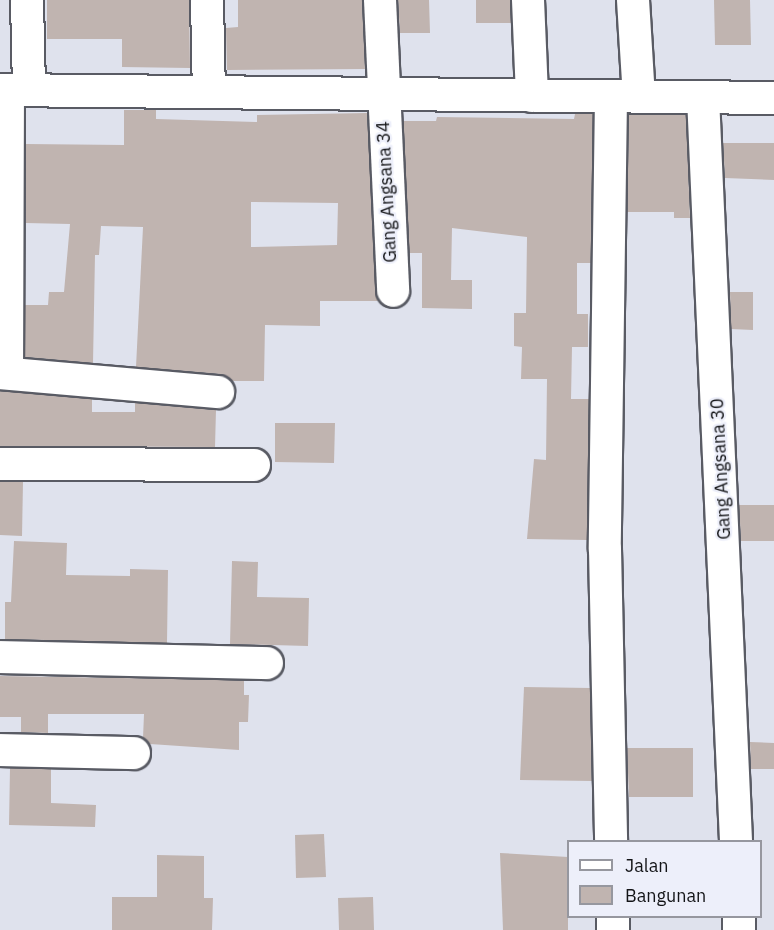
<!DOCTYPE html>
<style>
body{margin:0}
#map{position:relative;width:774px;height:930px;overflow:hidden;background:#dfe2ed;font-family:"IBM Plex Sans",sans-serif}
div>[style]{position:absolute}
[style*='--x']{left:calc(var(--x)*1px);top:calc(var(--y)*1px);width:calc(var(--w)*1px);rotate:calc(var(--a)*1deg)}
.building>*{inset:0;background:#c0b4b0}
.roads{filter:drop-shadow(2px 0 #595b64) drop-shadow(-2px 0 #595b64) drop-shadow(0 2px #595b64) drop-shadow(0 -2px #595b64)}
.street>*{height:32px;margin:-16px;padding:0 16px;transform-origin:16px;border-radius:16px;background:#fff}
span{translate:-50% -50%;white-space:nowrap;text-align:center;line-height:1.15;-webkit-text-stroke:4.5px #edeffa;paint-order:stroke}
.street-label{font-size:18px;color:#131417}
.legend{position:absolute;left:567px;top:840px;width:195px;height:78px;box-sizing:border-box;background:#edeffa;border:2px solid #96979f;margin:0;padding:8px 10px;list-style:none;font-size:18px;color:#131417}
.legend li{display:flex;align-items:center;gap:12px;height:30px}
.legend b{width:30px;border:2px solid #96979f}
</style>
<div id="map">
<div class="building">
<i style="clip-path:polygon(47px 0,189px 0,190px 68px,122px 67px,122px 39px,47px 39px)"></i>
<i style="clip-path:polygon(238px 0,362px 0,365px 69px,227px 70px,226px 28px,238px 27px)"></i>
<i style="clip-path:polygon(398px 0,429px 0,430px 33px,400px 33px)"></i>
<i style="clip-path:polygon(476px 0,510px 0,511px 23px,476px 23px)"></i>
<i style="clip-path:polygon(714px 0,750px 0,751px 45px,715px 45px)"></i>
<i style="clip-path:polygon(evenodd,124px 110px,156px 110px,156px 119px,257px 122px,257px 115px,367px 113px,378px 301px,320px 301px,320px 326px,265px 325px,264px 381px,231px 381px,220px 374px,136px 367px,143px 227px,101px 226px,99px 255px,95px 255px,93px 363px,25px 357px,25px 305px,48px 305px,49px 292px,64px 292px,70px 224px,26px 223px,26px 144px,124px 145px,124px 110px,251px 202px,338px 203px,337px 245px,251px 247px,251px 202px)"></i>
<i style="clip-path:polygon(575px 114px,593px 114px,591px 263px,577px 263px,577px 314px,588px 314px,588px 347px,572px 347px,571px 399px,589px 399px,587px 540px,527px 539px,534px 459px,546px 460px,547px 379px,521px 379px,522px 347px,514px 346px,514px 313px,526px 313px,527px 237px,452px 228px,451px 280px,472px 280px,472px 309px,422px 308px,422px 253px,409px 253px,403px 121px,436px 121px,437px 117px,574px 119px)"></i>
<i style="clip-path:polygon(629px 114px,686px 115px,690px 218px,674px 218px,674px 212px,627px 212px)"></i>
<i style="clip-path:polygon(723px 143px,774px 143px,774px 180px,725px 178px)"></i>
<i style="clip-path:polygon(730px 292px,753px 292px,753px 330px,731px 329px)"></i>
<i style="clip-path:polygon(0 391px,92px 399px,92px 412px,135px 412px,135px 403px,216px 410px,215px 447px,0 446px)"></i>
<i style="clip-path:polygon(275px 423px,335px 423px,334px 463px,275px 462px)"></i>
<i style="clip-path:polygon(0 482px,23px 482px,22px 536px,0 535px)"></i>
<i style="clip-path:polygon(739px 505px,774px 505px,774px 541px,741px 541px)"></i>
<i style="clip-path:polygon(14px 541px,67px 543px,66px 575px,130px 576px,130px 569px,168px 570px,167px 643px,5px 639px,5px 602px,11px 602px)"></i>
<i style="clip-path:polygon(232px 561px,258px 562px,257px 597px,309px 598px,308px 646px,230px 644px)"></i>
<i style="clip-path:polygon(0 676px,244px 680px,244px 695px,249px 695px,248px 722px,239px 722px,239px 750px,150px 744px,143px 738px,144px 714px,48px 714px,48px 733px,21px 732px,21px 717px,0 717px)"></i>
<i style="clip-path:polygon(524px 687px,590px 688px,592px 781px,520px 780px)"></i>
<i style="clip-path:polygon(750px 742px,774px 743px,774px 769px,751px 769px)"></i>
<i style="clip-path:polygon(627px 748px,693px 748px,693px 797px,629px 797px)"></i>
<i style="clip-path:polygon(10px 768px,51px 769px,51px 803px,96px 805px,95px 827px,9px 825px)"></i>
<i style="clip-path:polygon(324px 834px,326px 877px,296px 878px,295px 835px)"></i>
<i style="clip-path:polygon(500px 853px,568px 857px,568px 930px,503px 930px)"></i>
<i style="clip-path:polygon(157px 855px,204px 856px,204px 898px,213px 898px,212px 930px,112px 930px,112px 897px,157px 897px)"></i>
<i style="clip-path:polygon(373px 897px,374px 930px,339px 930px,338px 898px)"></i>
</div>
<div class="roads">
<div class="street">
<i style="--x:27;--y:0;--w:90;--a:88.7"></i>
<i style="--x:207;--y:0;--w:92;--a:88.8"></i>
<i style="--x:380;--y:0;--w:291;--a:87.4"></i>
<i style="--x:528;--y:0;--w:96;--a:87.6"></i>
<i style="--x:633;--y:0;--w:97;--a:86.5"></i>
<i style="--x:0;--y:90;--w:774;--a:0.59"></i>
<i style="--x:8;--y:90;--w:276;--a:90.2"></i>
<i style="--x:7;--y:366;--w:8;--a:60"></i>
<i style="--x:611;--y:97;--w:452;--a:90.8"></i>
<i style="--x:605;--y:549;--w:293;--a:88.8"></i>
<i style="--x:703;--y:97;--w:746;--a:87.46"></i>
<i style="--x:0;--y:373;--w:219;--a:5"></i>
<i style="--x:0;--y:464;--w:254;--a:0.2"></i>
<i style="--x:0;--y:657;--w:267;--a:1.3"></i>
<i style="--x:0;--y:750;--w:134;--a:1.3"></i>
<i style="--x:613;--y:916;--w:14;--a:90"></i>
<i style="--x:739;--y:916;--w:14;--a:90"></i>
</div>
</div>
<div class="street-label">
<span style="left:387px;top:192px;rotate:-93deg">Gang Angsana 34</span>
<span style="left:721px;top:469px;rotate:-93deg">Gang Angsana 30</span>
</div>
<ul class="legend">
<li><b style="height:8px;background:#fff"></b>Jalan</li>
<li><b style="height:16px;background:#c0b4b0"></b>Bangunan</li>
</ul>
</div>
